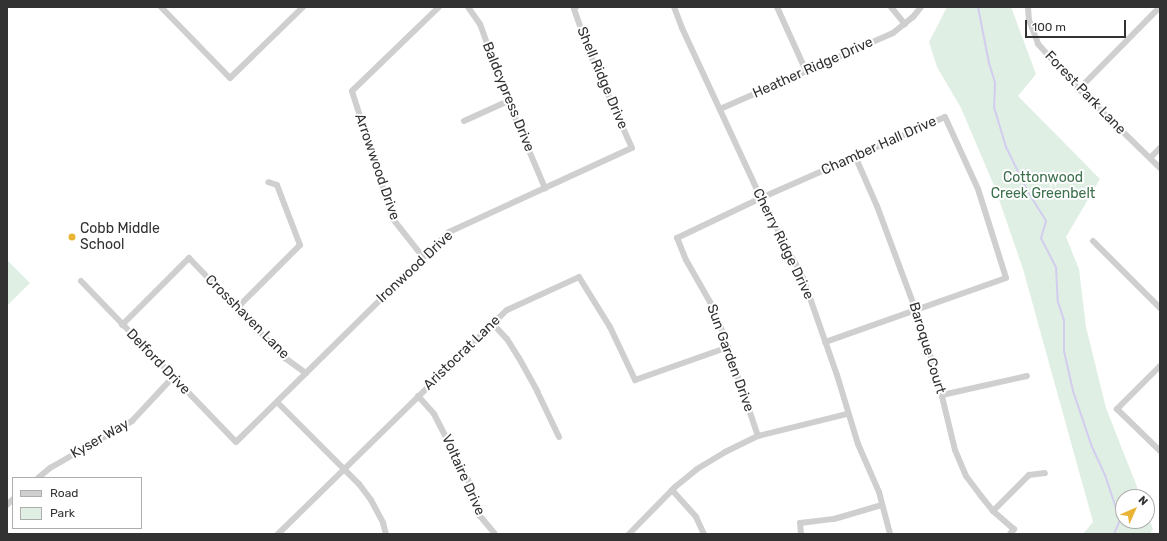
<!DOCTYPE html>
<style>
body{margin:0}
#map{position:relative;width:1167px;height:541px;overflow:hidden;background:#fff;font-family:Rubik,sans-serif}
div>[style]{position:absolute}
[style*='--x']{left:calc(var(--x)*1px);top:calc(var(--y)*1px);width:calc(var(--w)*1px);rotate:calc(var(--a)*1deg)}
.green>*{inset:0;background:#e0efe4}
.stream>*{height:2px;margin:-1px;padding:0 1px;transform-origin:1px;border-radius:1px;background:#d2cdee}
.street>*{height:6px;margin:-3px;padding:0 3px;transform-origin:3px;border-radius:3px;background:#cfcfcf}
.dots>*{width:11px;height:11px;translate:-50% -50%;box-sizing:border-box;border:2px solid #fff;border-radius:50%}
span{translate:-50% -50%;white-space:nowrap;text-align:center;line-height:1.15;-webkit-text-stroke:4px #fff;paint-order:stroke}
.street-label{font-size:14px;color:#323232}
.park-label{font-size:14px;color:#3d704d}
.poi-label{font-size:14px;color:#323232}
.left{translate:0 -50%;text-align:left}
.frame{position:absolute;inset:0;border:8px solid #323232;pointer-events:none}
.legend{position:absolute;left:12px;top:477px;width:130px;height:52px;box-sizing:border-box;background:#fff;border:1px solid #adadad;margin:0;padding:5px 7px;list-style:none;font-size:12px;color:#323232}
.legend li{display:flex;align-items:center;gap:8px;height:20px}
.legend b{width:20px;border:1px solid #adadad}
.north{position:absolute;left:1115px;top:489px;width:40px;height:40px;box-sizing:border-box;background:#fff;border:1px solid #adadad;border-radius:50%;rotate:45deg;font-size:11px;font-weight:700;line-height:16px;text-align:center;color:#323232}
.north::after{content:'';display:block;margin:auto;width:14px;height:18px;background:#e9b334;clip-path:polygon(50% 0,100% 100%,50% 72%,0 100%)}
.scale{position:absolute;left:1025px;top:20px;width:101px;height:18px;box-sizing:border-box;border:2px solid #323232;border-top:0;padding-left:5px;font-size:12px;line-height:14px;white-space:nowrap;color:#323232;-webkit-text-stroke:3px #fff;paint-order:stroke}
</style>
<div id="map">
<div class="green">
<i style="clip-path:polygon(947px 7px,1011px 7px,1036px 74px,1018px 96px,1100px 179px,1066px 237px,1079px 269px,1086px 327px,1106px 408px,1141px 497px,1123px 497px,1123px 521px,1147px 521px,1147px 513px,1153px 529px,1150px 534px,1083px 534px,1093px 522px,1023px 269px,995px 188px,961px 108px,937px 67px,929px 42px)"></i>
<i style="clip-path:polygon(7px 260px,30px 283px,7px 306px)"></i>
</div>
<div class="stream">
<i style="--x:978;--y:7;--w:57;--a:78.9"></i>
<i style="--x:989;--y:63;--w:21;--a:73"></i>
<i style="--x:995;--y:83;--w:24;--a:92"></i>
<i style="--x:994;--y:107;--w:42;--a:73.3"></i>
<i style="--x:1006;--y:147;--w:50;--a:63.9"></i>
<i style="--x:1028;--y:192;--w:34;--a:58"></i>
<i style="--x:1046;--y:221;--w:18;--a:106"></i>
<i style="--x:1041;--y:238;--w:34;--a:63"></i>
<i style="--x:1056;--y:268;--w:34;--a:87"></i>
<i style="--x:1058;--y:302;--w:19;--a:72"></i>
<i style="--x:1064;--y:320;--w:31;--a:90"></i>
<i style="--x:1064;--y:351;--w:41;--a:77.3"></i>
<i style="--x:1073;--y:391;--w:59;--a:71.3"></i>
<i style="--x:1092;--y:447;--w:31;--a:65"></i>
<i style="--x:1105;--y:475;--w:47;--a:71.6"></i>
<i style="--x:1120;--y:520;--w:15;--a:113"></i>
</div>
<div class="street">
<i style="--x:161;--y:7;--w:99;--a:45.8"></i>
<i style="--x:230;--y:78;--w:102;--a:-44.2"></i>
<i style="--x:468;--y:7;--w:21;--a:55"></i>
<i style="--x:480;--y:24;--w:82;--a:70"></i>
<i style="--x:508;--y:101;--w:95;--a:67"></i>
<i style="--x:674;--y:7;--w:22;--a:69"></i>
<i style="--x:682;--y:28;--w:187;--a:65.1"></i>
<i style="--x:761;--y:198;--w:90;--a:62.3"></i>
<i style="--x:803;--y:278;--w:103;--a:70.7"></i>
<i style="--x:837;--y:375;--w:72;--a:73.1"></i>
<i style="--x:858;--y:444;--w:52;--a:66.4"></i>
<i style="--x:879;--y:492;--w:43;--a:75.3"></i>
<i style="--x:777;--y:7;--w:70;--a:65.6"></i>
<i style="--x:891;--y:7;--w:22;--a:51"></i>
<i style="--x:1028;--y:7;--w:13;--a:86"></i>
<i style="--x:1029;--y:20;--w:26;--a:69"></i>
<i style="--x:1038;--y:44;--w:61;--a:47.7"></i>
<i style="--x:1079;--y:89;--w:113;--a:44.3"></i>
<i style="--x:1079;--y:89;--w:115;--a:-45.4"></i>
<i style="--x:720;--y:109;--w:189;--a:-23.7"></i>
<i style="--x:893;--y:33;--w:26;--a:-39"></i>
<i style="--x:913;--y:17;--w:13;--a:-51"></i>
<i style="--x:464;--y:121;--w:48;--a:-24.4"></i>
<i style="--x:855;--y:156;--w:55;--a:66.3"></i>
<i style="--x:877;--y:206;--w:112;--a:69.6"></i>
<i style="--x:916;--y:311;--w:68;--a:72.1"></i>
<i style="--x:937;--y:376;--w:76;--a:76.3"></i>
<i style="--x:955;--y:450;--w:28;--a:67"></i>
<i style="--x:966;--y:476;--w:25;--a:53"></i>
<i style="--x:981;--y:496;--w:19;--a:51"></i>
<i style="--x:993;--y:511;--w:28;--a:41"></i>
<i style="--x:1014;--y:529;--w:6;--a:129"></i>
<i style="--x:1150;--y:158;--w:14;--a:-45"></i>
<i style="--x:1093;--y:241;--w:95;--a:45"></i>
<i style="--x:423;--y:257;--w:48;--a:-128.3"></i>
<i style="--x:393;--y:219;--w:134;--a:-107.8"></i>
<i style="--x:352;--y:91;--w:121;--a:-44"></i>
<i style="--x:81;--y:281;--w:223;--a:46.1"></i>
<i style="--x:236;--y:442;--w:299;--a:-44.6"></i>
<i style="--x:449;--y:232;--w:201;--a:-24.7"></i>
<i style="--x:632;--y:148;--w:103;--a:-114.1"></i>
<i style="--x:590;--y:54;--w:48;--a:-109.6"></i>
<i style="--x:574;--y:9;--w:3;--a:-45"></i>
<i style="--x:237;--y:308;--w:89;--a:-45"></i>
<i style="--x:300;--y:245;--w:64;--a:-111"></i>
<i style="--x:277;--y:185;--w:9;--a:-162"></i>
<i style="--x:492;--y:323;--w:22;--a:47"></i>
<i style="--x:507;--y:339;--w:22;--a:58"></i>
<i style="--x:519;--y:358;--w:38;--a:61"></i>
<i style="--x:537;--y:391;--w:51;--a:64.4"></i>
<i style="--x:122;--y:325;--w:95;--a:-45"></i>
<i style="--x:189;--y:258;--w:139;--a:46.2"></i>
<i style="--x:285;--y:358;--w:26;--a:36"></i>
<i style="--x:1160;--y:366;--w:61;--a:135"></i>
<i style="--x:1117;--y:409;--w:60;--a:44.3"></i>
<i style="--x:942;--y:395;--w:87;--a:-12.6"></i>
<i style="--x:418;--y:396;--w:24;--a:48"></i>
<i style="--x:434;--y:414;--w:74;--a:62.7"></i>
<i style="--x:468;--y:480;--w:38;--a:72"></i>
<i style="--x:480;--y:516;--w:23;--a:50"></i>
<i style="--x:277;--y:402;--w:116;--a:45"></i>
<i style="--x:359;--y:484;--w:20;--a:53"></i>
<i style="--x:371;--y:500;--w:26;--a:62"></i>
<i style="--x:383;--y:523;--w:11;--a:75"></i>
<i style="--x:758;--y:436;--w:120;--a:-108.9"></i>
<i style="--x:719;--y:322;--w:22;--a:-114"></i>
<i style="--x:710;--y:302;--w:48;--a:-119.7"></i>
<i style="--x:686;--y:260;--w:24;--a:-112"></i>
<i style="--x:677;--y:238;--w:93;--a:-25.5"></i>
<i style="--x:761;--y:198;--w:201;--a:-23.8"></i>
<i style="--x:945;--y:117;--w:79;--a:65.4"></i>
<i style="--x:978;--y:189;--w:93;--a:72.5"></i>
<i style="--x:1006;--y:278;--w:192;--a:160.5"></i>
<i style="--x:38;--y:478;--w:16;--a:-40"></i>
<i style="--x:50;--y:468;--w:95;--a:-29.8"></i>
<i style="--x:132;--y:421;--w:60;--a:-47"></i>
<i style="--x:672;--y:490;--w:36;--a:48"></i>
<i style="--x:696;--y:517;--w:19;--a:65"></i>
<i style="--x:7;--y:505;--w:8;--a:-45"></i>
<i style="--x:993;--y:511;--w:51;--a:-45"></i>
<i style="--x:1029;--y:475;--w:16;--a:-7"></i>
<i style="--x:278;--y:534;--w:320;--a:-44.4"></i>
<i style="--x:507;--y:310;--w:79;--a:-24.6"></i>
<i style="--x:579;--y:277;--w:59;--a:58.2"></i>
<i style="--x:610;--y:327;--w:59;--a:64.7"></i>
<i style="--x:635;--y:380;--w:99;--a:-19.5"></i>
<i style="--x:629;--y:534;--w:66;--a:-45.6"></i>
<i style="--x:675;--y:487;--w:28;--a:-39"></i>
<i style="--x:697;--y:469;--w:33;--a:-31"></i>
<i style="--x:725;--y:452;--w:37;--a:-26"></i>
<i style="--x:758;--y:436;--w:92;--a:-13.9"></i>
<i style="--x:801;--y:534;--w:11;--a:-95"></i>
<i style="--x:800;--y:523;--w:34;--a:-7"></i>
<i style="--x:834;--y:519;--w:50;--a:-16.3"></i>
</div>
<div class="dots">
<i style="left:72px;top:237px;background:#e9b334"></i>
</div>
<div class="street-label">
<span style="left:813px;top:68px;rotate:-24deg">Heather Ridge Drive</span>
<span style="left:602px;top:78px;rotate:67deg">Shell Ridge Drive</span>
<span style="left:1085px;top:93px;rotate:46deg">Forest Park Lane</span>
<span style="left:508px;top:97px;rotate:68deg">Baldcypress Drive</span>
<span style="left:879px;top:146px;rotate:-24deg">Chamber Hall Drive</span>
<span style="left:377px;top:167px;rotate:71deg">Arrowwood Drive</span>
<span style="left:783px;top:244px;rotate:64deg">Cherry Ridge Drive</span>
<span style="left:415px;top:267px;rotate:-43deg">Ironwood Drive</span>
<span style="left:247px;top:317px;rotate:45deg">Crosshaven Lane</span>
<span style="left:927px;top:348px;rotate:73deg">Baroque Court</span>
<span style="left:462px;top:353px;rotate:-44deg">Aristocrat Lane</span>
<span style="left:730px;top:358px;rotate:70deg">Sun Garden Drive</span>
<span style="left:158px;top:362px;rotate:46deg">Delford Drive</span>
<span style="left:100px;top:439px;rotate:-30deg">Kyser Way</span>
<span style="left:463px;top:475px;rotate:66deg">Voltaire Drive</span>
</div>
<div class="park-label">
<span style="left:1043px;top:186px">Cottonwood<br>Creek Greenbelt</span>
</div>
<div class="poi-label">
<span class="left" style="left:80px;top:237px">Cobb Middle<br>School</span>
</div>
<div class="frame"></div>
<ul class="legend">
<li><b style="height:5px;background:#cfcfcf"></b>Road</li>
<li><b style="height:11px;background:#e0efe4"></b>Park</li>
</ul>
<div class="north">N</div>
<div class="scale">100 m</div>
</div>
